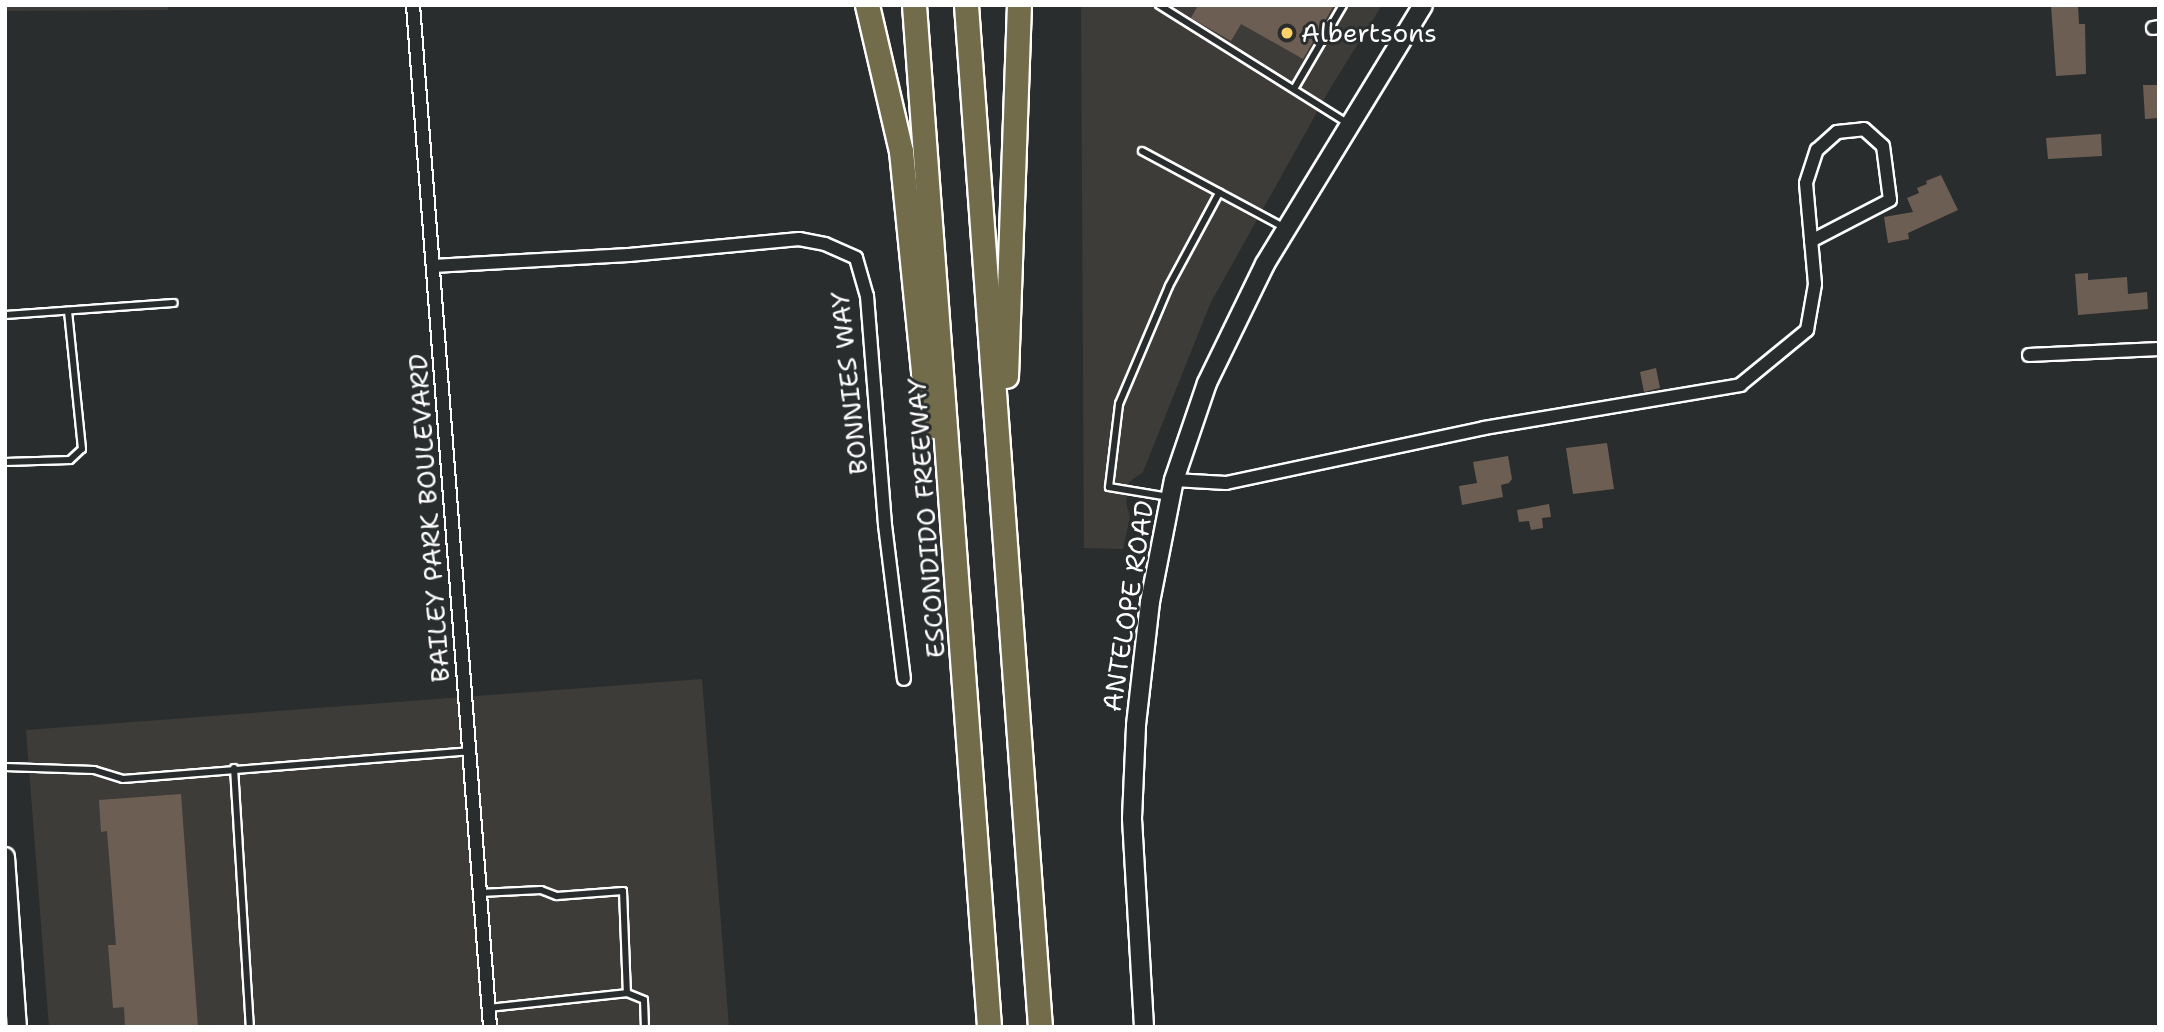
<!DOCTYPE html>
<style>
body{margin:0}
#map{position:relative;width:2164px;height:1032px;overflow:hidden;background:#2a2d2e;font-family:"Shantell Sans",sans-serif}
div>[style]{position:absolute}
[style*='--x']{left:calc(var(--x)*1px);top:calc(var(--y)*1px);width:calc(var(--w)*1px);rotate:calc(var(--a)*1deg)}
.built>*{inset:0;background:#3e3c39}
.building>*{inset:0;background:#6d5e54}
.roads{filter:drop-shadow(2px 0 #fff) drop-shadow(-2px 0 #fff) drop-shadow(0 2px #fff) drop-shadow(0 -2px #fff)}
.lane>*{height:6px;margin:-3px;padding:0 3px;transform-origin:3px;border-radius:3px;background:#2a2d2e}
.street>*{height:12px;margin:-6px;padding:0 6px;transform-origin:6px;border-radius:6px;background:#2a2d2e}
.secondary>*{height:18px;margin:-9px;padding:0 9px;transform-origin:9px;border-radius:9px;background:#2a2d2e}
.highway>*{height:23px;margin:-11.5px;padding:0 11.5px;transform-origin:11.5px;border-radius:11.5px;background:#726c4b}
.dots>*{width:19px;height:19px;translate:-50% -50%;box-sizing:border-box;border:4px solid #2a2d2e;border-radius:50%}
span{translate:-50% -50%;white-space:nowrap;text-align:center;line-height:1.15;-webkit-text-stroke:6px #2a2d2e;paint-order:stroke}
.poi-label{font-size:26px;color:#fff}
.left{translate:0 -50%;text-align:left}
.street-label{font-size:26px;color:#fff}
.frame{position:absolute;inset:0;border:7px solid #fff;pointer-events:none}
</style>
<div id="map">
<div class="built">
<i style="clip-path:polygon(5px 5px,168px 5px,168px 10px,5px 11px)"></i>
<i style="clip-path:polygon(1081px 5px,1382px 5px,1331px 87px,1210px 304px,1143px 472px,1129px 482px,1126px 503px,1130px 517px,1123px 549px,1084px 548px)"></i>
<i style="clip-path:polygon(702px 679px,729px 1027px,49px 1027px,26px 730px)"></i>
</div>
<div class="building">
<i style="clip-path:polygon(1198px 5px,1334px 5px,1303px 59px,1241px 24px,1231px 41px,1191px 18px)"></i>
<i style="clip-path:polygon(2051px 5px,2078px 5px,2079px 24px,2085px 24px,2086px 74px,2056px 76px)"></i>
<i style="clip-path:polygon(2143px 85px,2159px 85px,2159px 118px,2145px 119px)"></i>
<i style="clip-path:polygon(2101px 134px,2102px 156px,2048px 159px,2046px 138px)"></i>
<i style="clip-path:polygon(1941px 175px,1958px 210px,1908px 233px,1909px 239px,1888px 243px,1884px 217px,1913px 212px,1907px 198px,1919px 193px,1917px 188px,1927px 184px,1926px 181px)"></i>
<i style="clip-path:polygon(2088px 273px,2088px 280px,2127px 277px,2128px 294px,2147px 292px,2148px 309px,2078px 315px,2075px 274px)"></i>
<i style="clip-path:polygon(1656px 368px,1660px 388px,1644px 392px,1640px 372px)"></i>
<i style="clip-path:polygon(1607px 443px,1614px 489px,1573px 494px,1566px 448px)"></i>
<i style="clip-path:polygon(1508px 456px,1512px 479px,1509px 483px,1501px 485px,1503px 497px,1462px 505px,1459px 486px,1477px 483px,1473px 462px)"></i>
<i style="clip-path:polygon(1549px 504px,1551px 517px,1542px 518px,1543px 528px,1531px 530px,1529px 521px,1519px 522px,1517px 510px)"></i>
<i style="clip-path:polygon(181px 794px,198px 1027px,125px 1027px,124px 1007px,113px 1008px,108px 945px,116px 945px,107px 831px,101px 832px,99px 800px)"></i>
</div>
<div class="roads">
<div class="lane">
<i style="--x:1159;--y:5;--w:224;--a:32.1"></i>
<i style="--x:1294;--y:89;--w:97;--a:-59.7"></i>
<i style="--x:1142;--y:151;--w:162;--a:28.3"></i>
<i style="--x:5;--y:315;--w:169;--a:-4.1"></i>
<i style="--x:5;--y:462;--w:65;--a:-1.8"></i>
<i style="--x:70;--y:460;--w:16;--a:-43"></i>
<i style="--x:82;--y:449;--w:139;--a:-95.8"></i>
<i style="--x:1169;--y:497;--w:61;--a:-170.5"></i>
<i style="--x:1109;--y:487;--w:84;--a:-83.1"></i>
<i style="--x:1119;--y:404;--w:128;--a:-67"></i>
<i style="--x:1169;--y:286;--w:106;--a:-61.7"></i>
<i style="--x:5;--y:767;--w:89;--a:1.9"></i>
<i style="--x:94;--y:770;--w:30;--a:17"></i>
<i style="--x:123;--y:779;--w:347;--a:-4.6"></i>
<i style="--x:234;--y:768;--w:259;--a:86.5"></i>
<i style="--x:480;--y:893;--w:61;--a:-2.8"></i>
<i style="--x:541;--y:890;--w:17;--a:21"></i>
<i style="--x:557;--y:896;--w:66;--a:-4.3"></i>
<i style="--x:623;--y:891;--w:102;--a:87.8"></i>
<i style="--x:627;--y:993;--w:18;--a:22"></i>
<i style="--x:644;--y:1000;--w:27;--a:88"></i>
<i style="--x:489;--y:1008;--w:139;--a:-6.2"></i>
</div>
<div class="street">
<i style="--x:413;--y:5;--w:1025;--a:85.69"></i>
<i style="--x:2153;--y:28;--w:6;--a:-9"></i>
<i style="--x:433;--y:266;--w:196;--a:-3.2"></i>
<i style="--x:629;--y:255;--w:171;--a:-5.4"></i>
<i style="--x:799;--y:239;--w:26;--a:11"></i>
<i style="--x:825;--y:244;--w:34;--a:24"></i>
<i style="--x:856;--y:258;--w:40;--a:74"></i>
<i style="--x:867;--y:296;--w:230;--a:85.5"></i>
<i style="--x:885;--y:525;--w:155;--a:83"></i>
<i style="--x:2029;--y:355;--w:130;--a:-2.6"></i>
<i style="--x:1174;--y:480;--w:52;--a:3.3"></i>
<i style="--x:1226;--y:483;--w:264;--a:-12"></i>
<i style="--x:1484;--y:428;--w:260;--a:-9.5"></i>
<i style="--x:1740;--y:385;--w:87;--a:-39.4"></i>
<i style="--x:1807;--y:330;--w:47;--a:-80.1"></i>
<i style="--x:1815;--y:284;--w:101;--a:-95.1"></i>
<i style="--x:1806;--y:183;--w:35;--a:-72"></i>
<i style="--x:1817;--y:150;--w:27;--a:-42"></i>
<i style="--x:1837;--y:132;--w:27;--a:-6"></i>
<i style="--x:1864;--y:129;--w:25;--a:42"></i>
<i style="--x:1883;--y:146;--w:54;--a:82.6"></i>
<i style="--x:1890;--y:200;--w:89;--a:152.6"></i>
</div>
<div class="secondary">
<i style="--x:5;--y:857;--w:170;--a:86"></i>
<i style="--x:1144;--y:1027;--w:209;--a:-93.3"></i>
<i style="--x:1132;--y:818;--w:93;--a:-87.5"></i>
<i style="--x:1136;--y:725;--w:124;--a:-83.5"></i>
<i style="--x:1150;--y:602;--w:124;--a:-78.9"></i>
<i style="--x:1174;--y:480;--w:102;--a:-71.2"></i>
<i style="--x:1207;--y:383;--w:132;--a:-64"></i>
<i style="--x:1265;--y:264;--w:303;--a:-58.6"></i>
</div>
<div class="highway">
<i style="--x:867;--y:5;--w:150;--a:76.9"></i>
<i style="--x:901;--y:151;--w:223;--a:84.3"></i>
<i style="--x:923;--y:373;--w:55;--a:76.2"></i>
<i style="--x:914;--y:5;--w:1025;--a:85.8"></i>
<i style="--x:966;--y:5;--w:1025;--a:85.86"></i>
<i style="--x:1006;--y:376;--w:371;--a:-88"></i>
</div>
</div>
<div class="dots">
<i style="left:1287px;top:33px;background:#ffd166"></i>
</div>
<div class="poi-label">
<span class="left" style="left:1301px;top:33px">Albertsons</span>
</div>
<div class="street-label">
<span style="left:849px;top:383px;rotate:-96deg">BONNIES WAY</span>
<span style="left:429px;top:518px;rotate:-94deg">BAILEY PARK BOULEVARD</span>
<span style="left:926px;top:518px;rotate:-94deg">ESCONDIDO FREEWAY</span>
<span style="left:1128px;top:606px;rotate:-81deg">ANTELOPE ROAD</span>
</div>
<div class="frame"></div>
</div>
